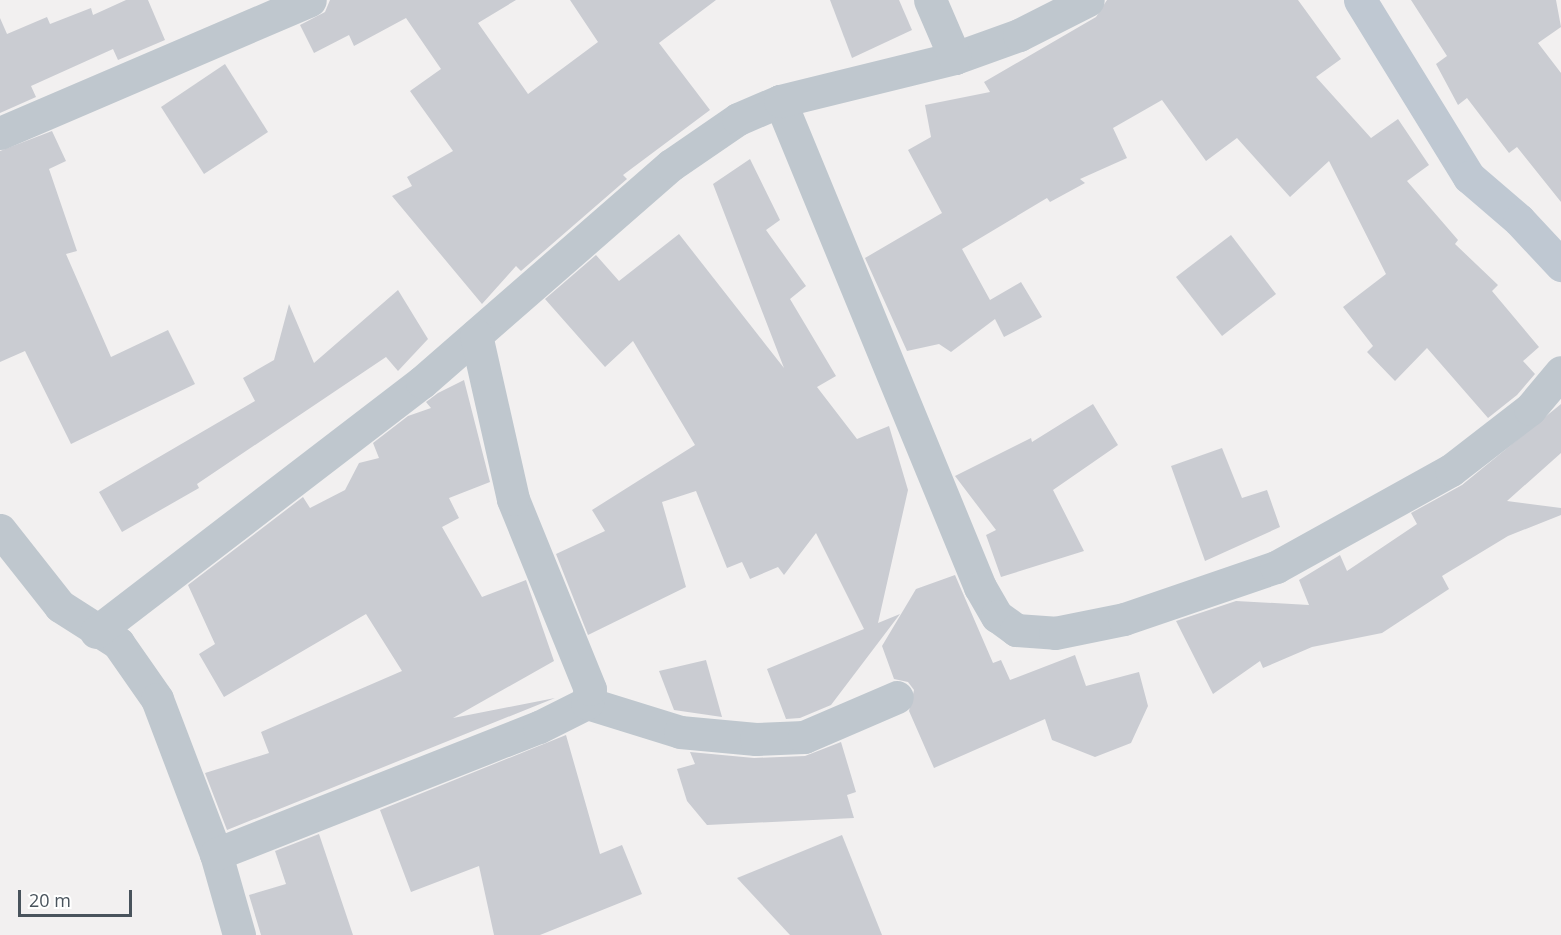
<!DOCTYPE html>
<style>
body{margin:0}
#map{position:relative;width:1561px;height:935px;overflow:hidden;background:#f2f0f0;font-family:"Open Sans",sans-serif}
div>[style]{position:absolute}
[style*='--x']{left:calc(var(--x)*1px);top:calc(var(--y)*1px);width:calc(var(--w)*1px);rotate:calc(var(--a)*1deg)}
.building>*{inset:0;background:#caccd2}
.street>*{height:33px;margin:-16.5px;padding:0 16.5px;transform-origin:16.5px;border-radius:16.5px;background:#bfc7ce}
.secondary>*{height:33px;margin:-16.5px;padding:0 16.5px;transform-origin:16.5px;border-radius:16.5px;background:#bfc8d2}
span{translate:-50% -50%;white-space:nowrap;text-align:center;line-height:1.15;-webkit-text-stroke:6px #fff;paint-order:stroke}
.scale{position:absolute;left:18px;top:890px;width:114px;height:27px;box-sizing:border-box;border:3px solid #49535c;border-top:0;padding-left:8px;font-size:18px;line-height:21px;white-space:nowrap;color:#49535c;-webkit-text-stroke:4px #fff;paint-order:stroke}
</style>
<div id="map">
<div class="building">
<i style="clip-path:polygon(126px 0,148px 0,165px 40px,118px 60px,113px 49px,31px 86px,36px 97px,0 113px,0 18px,7px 34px,47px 17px,50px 24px,91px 8px,93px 15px)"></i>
<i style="clip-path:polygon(330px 0,516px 0,478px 23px,528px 94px,598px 42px,570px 0,716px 0,659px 43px,710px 110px,623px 175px,627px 179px,521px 271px,516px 266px,482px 304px,392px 196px,412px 186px,407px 177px,453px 151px,410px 91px,441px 69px,406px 18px,354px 46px,349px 35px,314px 53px,300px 25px,325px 12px)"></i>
<i style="clip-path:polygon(830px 0,899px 0,912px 30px,852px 58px)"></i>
<i style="clip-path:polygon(1107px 0,1298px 0,1341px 59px,1316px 77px,1371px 138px,1398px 119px,1429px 165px,1407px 181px,1458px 240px,1455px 244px,1498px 285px,1492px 291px,1539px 347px,1523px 361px,1535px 374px,1517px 395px,1488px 418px,1427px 348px,1395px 381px,1367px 352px,1373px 346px,1343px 307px,1386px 274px,1329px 161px,1290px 197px,1237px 138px,1206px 161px,1162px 100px,1113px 128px,1127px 158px,1080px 179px,1085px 183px,1050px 202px,1047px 198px,962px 249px,990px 300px,1021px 282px,1042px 317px,1004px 337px,995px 319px,951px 352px,939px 344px,907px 351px,865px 258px,942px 213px,908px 150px,931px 137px,925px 105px,990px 92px,984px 82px,1096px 17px)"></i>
<i style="clip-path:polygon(1411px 0,1556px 0,1561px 27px,1538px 43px,1561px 73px,1561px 202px,1517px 147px,1509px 153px,1467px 98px,1458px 105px,1436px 64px,1447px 56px)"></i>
<i style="clip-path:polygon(225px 64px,268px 132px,204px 174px,161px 107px)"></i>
<i style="clip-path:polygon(52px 131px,66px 161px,49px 169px,77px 251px,66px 254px,111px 357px,168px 330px,195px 384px,71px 444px,25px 351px,0 362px,0 151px)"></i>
<i style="clip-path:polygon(750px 159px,780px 220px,766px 230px,806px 286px,790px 299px,836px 376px,817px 387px,857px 439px,889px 426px,908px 490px,878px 623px,900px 614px,831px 705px,800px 718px,786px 719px,767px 669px,864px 629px,816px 533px,784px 575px,778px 567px,750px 579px,742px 562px,727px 568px,696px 491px,662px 502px,686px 587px,588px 635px,556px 554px,605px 531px,592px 510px,695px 445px,633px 341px,605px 367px,545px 299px,596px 255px,619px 281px,679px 234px,784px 368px,713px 184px)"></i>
<i style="clip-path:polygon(1231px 235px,1276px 294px,1222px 336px,1176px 277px)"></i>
<i style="clip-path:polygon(398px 290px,428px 339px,398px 371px,386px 357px,197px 484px,199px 488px,122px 532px,99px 492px,255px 401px,243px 378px,274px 360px,289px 304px,314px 363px)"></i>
<i style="clip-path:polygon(464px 380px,490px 482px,449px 498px,459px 518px,442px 527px,482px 597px,526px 580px,554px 661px,453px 718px,555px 698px,227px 830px,205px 773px,269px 753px,261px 732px,402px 671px,366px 614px,224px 697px,199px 654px,215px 644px,188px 585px,303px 497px,310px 508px,345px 490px,359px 463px,379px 458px,373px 443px,408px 416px,431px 408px,426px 402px,438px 393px)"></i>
<i style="clip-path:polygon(1093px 404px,1118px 445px,1053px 490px,1084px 551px,1001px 577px,986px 535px,996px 530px,955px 476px,1031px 438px,1032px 442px)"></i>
<i style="clip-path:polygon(1561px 404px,1561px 453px,1507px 501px,1561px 508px,1561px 515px,1508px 536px,1442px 576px,1449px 589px,1382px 633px,1312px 647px,1263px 668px,1260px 661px,1213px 694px,1176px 621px,1236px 601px,1309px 605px,1299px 580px,1340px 555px,1347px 571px,1417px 524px,1411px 513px,1462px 485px)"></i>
<i style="clip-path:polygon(1222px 448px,1242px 498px,1267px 490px,1280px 527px,1205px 561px,1171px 466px)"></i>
<i style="clip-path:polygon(955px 575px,993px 663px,1001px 660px,1010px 680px,1075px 655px,1086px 686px,1139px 672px,1148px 706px,1131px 743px,1095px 757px,1052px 740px,1045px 719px,934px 768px,909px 711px,914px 690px,908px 682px,894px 679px,882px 646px,916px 589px)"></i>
<i style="clip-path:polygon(706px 660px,722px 717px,674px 710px,659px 671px)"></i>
<i style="clip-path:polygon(566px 735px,600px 854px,622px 845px,642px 894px,540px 935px,494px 935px,479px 866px,411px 892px,380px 810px)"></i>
<i style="clip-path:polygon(841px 742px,856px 792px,847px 795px,854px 818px,707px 825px,687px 801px,677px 769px,695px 764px,690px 752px,754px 758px,805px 756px)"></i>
<i style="clip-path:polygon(319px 834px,353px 935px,261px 935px,249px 895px,286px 884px,275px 851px)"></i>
<i style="clip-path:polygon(842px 835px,882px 935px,790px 935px,737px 878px)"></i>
</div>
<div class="street">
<i style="--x:955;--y:58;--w:68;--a:-19.8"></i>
<i style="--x:1019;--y:35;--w:77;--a:-26.9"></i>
<i style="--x:780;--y:101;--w:526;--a:67.63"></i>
<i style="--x:980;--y:587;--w:34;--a:60"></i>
<i style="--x:997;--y:616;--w:24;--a:36"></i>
<i style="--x:1016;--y:630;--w:39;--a:4"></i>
<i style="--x:1055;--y:633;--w:70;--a:-11.5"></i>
<i style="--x:1124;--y:619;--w:161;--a:-18.9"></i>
<i style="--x:1276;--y:567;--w:200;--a:-29"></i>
<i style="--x:1451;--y:470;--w:100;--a:-37.7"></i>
<i style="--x:1530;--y:409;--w:48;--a:-50"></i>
<i style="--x:0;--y:133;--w:337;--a:-23.2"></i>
<i style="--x:0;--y:530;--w:97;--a:51.7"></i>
<i style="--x:60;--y:606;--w:69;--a:32.5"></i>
<i style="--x:118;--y:643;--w:68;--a:55.1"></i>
<i style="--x:157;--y:699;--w:166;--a:69.2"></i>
<i style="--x:216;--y:854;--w:84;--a:74.1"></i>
<i style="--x:96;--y:632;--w:411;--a:-37.5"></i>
<i style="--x:422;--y:382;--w:330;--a:-41.1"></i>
<i style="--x:671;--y:165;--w:81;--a:-34.5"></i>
<i style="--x:738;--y:119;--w:46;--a:-23.2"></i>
<i style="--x:780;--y:101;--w:180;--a:-13.8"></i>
<i style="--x:955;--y:58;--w:63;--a:-113.3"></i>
<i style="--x:587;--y:703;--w:97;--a:17.3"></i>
<i style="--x:680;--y:732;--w:76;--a:5.3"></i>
<i style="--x:756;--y:739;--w:48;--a:-2.4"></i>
<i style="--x:804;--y:737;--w:101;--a:-23.3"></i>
<i style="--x:216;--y:854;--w:347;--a:-21.5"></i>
<i style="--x:539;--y:727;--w:54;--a:-26.6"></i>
<i style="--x:587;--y:703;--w:14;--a:-78"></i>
<i style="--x:590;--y:689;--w:205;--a:-112.1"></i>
<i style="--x:513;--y:499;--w:168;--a:-102.7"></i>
</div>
<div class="secondary">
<i style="--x:1360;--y:0;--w:208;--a:58.4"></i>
<i style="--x:1469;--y:177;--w:66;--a:40.7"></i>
<i style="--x:1519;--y:220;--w:62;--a:47"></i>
</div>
<div class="scale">20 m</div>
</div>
